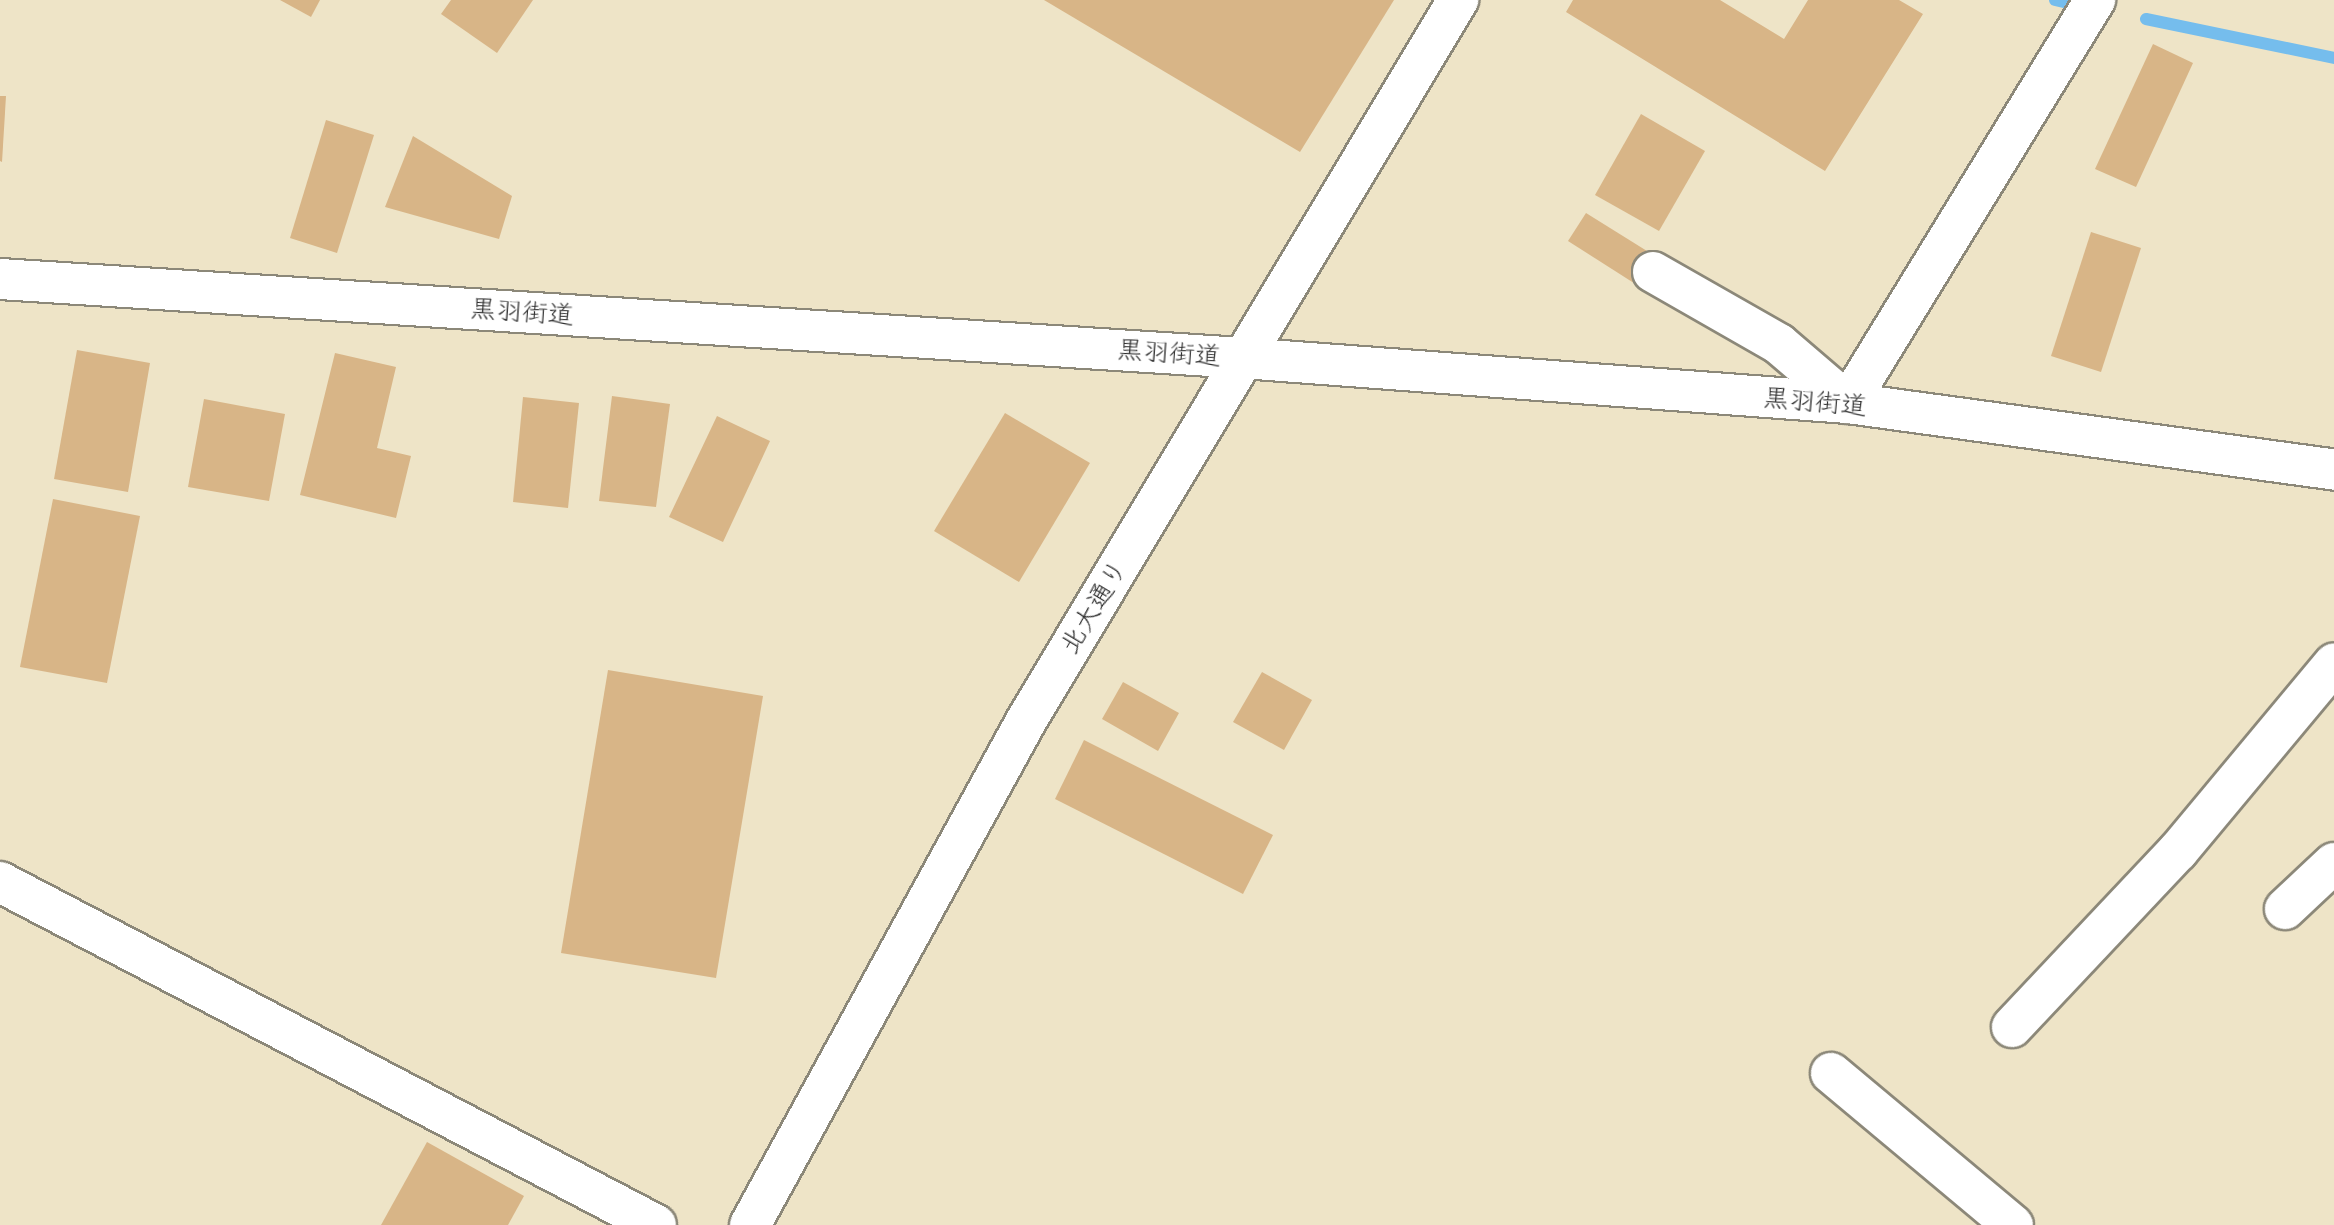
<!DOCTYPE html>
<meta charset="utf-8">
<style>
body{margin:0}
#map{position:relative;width:2334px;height:1225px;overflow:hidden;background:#eee4c7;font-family:Itim,"Klee One",sans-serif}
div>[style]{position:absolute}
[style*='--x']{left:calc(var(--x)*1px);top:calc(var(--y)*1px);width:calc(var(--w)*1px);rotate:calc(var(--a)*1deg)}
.stream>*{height:12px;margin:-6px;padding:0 6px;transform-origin:6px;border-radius:6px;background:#75bded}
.building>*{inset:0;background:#d8b587}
.roads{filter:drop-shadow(2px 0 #8c8879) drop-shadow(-2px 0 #8c8879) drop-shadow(0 2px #8c8879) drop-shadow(0 -2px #8c8879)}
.minor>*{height:40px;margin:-20px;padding:0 20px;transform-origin:20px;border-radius:20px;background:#fff}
span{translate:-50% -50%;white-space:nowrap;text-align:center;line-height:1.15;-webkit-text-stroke:6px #fff;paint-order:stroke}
.street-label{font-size:26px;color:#2b2b2b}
</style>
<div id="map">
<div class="stream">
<i style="--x:2055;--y:0;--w:23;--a:13"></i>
<i style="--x:2146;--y:19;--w:192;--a:11.7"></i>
</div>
<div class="building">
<i style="clip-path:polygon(280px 0,320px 0,311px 17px)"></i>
<i style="clip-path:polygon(451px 0,533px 0,497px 53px,441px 14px)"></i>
<i style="clip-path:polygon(1044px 0,1394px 0,1300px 152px)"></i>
<i style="clip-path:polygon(1573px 0,1720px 0,1784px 39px,1808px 0,1899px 0,1923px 14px,1825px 171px,1566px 12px)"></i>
<i style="clip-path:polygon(2153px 44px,2193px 63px,2136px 187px,2095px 169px)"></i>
<i style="clip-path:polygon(0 96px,6px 96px,2px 162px,0 161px)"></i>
<i style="clip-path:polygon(1641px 114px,1705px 151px,1659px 231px,1595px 195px)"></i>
<i style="clip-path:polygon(326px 120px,374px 135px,337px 253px,290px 238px)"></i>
<i style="clip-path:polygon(413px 136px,512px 196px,499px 239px,385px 207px)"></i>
<i style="clip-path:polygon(1586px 213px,1655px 256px,1637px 285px,1568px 241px)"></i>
<i style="clip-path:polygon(2091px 232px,2141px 248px,2101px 372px,2051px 356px)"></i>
<i style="clip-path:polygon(77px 350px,150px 363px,128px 492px,54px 479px)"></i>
<i style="clip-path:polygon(335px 353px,396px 367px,377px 448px,411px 456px,396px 518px,300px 495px)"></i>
<i style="clip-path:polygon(612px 396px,670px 404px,656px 507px,599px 501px)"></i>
<i style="clip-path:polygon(523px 397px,579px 403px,568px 508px,513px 502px)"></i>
<i style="clip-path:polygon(204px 399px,285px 414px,269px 501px,188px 487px)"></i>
<i style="clip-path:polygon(1005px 413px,1090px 463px,1019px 582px,934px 531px)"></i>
<i style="clip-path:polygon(717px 416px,770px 441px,723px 542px,669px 517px)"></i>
<i style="clip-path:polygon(53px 499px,140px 516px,107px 683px,20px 667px)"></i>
<i style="clip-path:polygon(608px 670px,763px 696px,716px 978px,561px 953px)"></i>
<i style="clip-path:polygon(1262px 672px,1312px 700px,1284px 750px,1233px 722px)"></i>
<i style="clip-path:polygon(1123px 682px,1179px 713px,1158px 751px,1102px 719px)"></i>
<i style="clip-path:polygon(1084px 740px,1273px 835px,1243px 894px,1055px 799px)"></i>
<i style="clip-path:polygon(427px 1142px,524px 1196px,508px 1225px,381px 1225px)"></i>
</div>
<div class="roads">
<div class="minor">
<i style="--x:1653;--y:272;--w:145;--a:29.7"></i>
<i style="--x:1779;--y:344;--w:91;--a:40.5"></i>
<i style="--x:1848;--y:403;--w:473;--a:-58.5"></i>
<i style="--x:0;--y:279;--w:1245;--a:3.64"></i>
<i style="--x:1242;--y:358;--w:608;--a:4.25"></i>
<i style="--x:1848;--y:403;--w:491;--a:7.8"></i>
<i style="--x:0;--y:882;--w:740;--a:27.6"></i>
<i style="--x:2285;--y:909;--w:67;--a:-43.2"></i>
<i style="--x:2012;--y:1027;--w:242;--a:-46.7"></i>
<i style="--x:2178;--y:851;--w:244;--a:-50.2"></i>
<i style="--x:1831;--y:1073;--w:237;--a:39.9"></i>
<i style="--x:750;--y:1225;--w:575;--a:-61.29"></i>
<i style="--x:1026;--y:721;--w:841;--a:-59.07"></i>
</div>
</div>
<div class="street-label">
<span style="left:522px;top:312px;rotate:4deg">黒羽街道</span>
<span style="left:1169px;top:353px;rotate:4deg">黒羽街道</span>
<span style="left:1815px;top:402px;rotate:5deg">黒羽街道</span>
<span style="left:1094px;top:607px;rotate:-59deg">北大通り</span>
</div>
</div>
